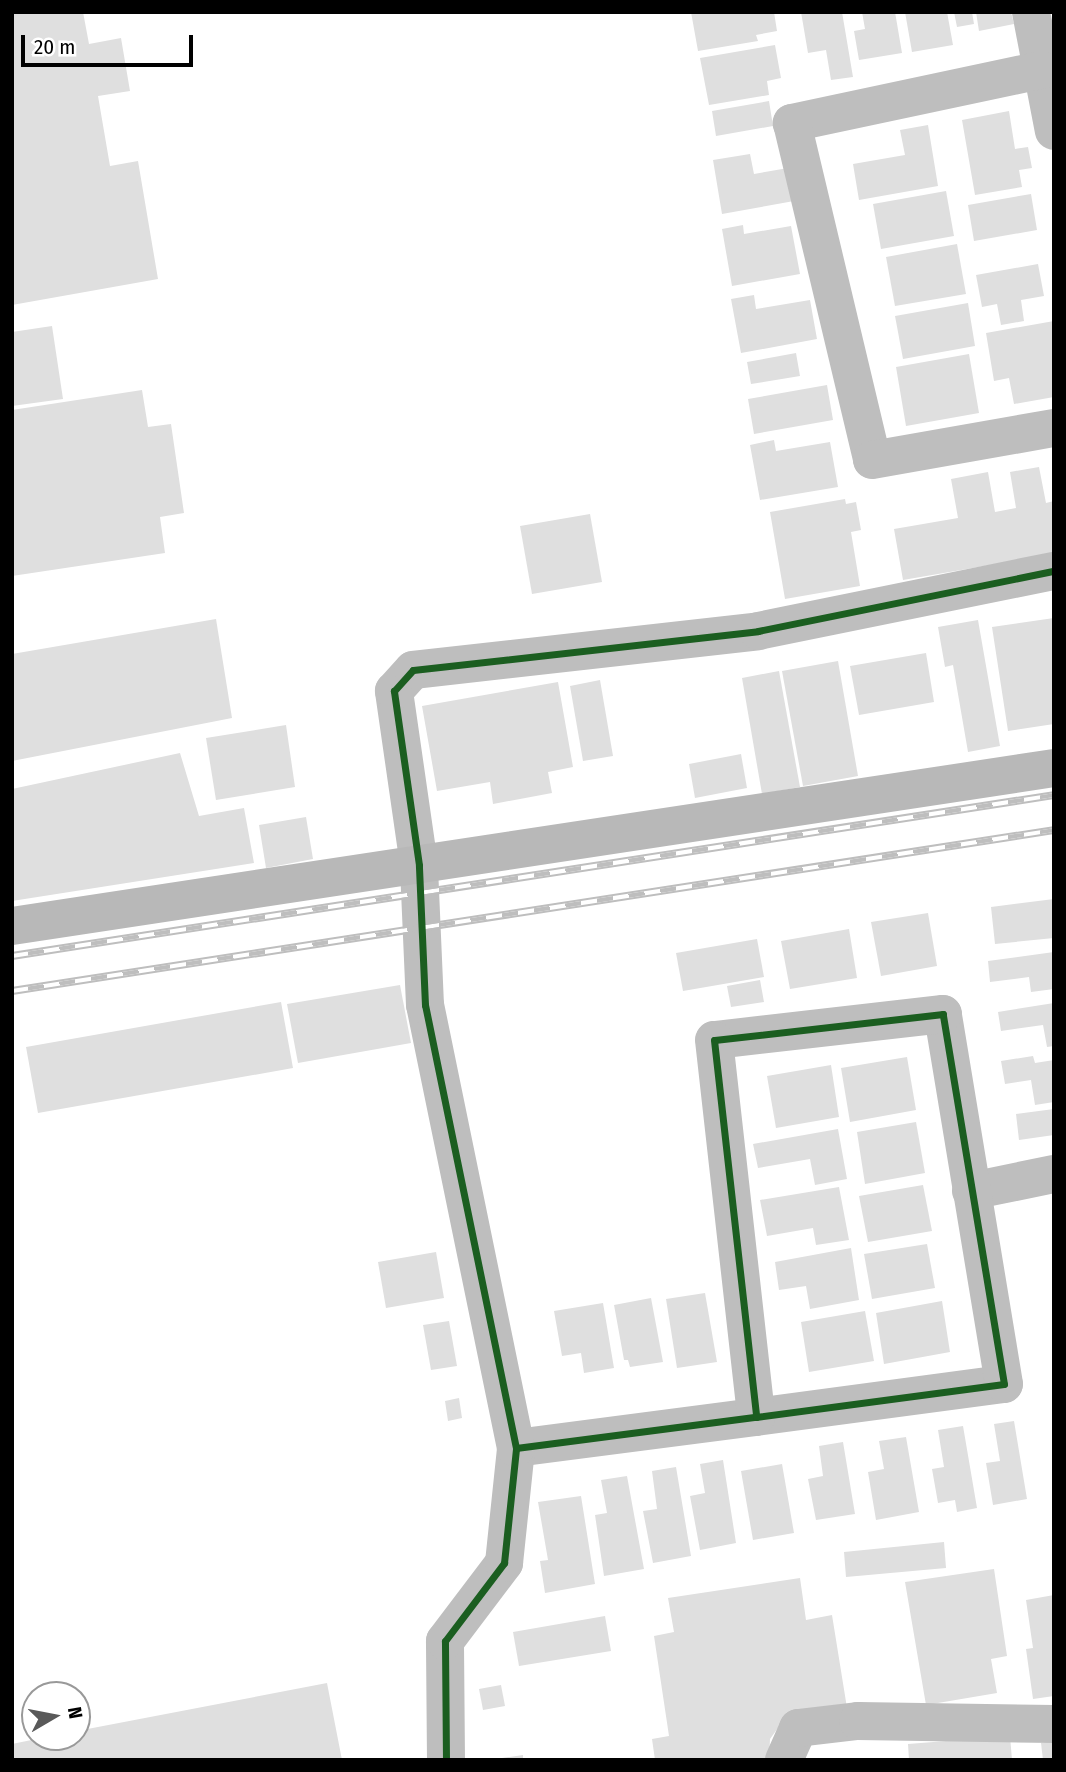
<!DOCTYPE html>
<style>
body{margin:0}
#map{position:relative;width:1066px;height:1772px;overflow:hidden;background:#fff;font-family:"Fira Sans Condensed",sans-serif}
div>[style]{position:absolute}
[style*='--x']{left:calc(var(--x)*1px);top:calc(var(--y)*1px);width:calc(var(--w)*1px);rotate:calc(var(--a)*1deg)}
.building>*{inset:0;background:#dfdfdf}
.street>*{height:38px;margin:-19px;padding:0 19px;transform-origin:19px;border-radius:19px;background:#bebebe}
.secondary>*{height:38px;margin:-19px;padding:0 19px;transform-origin:19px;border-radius:19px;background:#b8b8b8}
.rail>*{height:8px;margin-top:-4px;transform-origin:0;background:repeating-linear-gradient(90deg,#fff 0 16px,#bebebe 0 32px);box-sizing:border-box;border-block:2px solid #bebebe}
.cycleway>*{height:7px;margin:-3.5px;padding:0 3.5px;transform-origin:3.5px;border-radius:3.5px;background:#1b5e20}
span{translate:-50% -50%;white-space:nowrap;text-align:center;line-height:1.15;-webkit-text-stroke:5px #fff;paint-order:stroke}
.frame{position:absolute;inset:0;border:14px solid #000;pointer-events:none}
.north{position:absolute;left:21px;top:1681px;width:70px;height:70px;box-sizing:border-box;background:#fff;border:2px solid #999;border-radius:50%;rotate:80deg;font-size:19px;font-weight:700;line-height:28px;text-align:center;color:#000}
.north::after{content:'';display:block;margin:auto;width:24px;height:32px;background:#595959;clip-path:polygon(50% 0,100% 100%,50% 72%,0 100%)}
.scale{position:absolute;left:21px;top:35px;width:172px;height:32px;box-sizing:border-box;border:4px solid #000;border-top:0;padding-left:9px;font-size:21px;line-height:24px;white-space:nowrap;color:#000;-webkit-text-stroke:5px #fff;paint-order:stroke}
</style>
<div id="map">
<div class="building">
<i style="clip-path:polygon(12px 12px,83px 12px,89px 44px,121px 38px,130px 91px,98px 96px,110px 166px,138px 161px,158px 279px,12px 305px)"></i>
<i style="clip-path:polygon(691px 12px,774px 12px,777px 31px,756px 35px,758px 41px,698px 51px)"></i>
<i style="clip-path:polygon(801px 12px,842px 12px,853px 77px,831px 80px,826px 50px,808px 53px)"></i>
<i style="clip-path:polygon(862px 12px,895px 12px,902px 53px,859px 60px,854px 31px,865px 29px)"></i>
<i style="clip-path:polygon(905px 12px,947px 12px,953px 45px,912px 52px)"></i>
<i style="clip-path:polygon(954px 12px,972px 12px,974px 24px,957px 27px)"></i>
<i style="clip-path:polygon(976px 12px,1011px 12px,1014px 24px,979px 31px)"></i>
<i style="clip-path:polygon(775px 45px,781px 78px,767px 81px,769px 95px,709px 105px,700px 58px)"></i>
<i style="clip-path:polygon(769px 101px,773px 126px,716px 136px,712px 111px)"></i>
<i style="clip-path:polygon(1009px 111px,1015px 149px,1028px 147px,1032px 168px,1019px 170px,1022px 187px,975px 195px,962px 120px)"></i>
<i style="clip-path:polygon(928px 125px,938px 186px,859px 200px,853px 164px,905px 155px,900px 130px)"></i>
<i style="clip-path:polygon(750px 154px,754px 174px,788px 168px,794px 201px,722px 214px,713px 160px)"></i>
<i style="clip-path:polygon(946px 191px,954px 236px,881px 249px,873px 204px)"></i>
<i style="clip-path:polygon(1031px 194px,1037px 230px,974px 241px,968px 205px)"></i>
<i style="clip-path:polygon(743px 225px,744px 234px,791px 226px,800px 274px,732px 286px,722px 229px)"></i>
<i style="clip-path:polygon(957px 244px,966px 294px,895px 306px,886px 257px)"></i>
<i style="clip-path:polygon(1038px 264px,1044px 296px,1021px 300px,1024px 321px,1001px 325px,997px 304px,982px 307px,976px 275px)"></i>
<i style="clip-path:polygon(754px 295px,756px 309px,810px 300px,817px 339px,741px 353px,731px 299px)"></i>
<i style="clip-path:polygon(968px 303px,975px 346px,903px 359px,895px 316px)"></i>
<i style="clip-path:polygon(1054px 321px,1054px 397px,1014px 404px,1009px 378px,994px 381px,986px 333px)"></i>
<i style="clip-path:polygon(52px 326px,63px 399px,12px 406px,12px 332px)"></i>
<i style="clip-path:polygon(796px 353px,800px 376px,751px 384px,747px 362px)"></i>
<i style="clip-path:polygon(969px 354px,979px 413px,906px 426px,896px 367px)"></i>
<i style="clip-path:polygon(827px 385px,833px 420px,754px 434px,748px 399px)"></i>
<i style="clip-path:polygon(142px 390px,148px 427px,171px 424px,184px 513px,160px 517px,165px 553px,12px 576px,12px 410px)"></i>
<i style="clip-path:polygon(774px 440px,776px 451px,830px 442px,838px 487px,760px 500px,750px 445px)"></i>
<i style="clip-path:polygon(1039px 467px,1046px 503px,1054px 501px,1054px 554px,903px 580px,894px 529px,958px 518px,951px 479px,988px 472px,995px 512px,1016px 508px,1010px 472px)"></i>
<i style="clip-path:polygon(845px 499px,846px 504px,856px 502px,861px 530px,851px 532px,860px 586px,785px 599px,770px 512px)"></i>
<i style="clip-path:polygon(590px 514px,602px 582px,532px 594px,520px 526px)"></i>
<i style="clip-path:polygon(1054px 618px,1054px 724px,1008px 731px,992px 627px)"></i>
<i style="clip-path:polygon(216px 619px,232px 718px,12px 761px,12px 654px)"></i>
<i style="clip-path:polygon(978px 620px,1000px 746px,968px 752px,953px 665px,945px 667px,938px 627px)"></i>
<i style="clip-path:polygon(926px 653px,934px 702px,859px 715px,850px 666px)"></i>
<i style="clip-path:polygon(838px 661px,858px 776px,803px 786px,782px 671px)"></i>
<i style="clip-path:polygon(779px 671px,800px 787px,762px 794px,742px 678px)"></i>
<i style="clip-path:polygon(600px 680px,613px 756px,583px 761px,570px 686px)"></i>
<i style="clip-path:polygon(558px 682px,573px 767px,548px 772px,552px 793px,493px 804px,490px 782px,437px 791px,422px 706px)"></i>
<i style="clip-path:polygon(286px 725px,295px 787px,216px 800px,206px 738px)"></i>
<i style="clip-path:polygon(180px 753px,199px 816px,244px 808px,254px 863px,12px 901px,12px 789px)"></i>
<i style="clip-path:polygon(741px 754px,747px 788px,695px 798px,689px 764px)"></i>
<i style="clip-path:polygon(306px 817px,313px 859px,266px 868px,259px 825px)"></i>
<i style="clip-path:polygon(1054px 899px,1054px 938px,995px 944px,991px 907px)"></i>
<i style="clip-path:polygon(928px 913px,937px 966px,881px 976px,871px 922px)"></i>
<i style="clip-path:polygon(849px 929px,857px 978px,790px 989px,781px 941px)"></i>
<i style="clip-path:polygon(757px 939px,764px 977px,683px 991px,676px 953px)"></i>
<i style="clip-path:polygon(1054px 952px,1054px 989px,1031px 992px,1029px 977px,990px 982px,988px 961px)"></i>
<i style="clip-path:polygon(760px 980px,764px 1002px,731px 1007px,727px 986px)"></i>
<i style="clip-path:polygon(400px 985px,411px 1043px,298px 1063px,287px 1004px)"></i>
<i style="clip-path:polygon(281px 1002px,293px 1068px,38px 1113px,26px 1047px)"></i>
<i style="clip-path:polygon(1054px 1003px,1054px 1046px,1047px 1047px,1043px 1025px,1001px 1031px,998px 1012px)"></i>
<i style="clip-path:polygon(1033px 1056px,1035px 1063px,1054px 1060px,1054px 1102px,1035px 1105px,1031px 1080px,1005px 1084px,1001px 1061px)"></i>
<i style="clip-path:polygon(907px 1057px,916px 1110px,850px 1122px,841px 1068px)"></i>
<i style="clip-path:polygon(831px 1065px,839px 1117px,776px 1128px,767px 1076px)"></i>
<i style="clip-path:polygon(1054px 1109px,1054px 1135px,1019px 1140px,1016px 1114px)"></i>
<i style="clip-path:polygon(916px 1122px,925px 1173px,865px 1184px,857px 1132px)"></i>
<i style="clip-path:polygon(838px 1129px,847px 1179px,815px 1185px,810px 1159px,758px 1168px,753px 1144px)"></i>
<i style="clip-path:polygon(923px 1185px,932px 1231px,868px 1242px,859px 1196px)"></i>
<i style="clip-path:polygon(839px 1187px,849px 1240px,816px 1245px,813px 1228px,767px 1236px,760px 1200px)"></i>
<i style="clip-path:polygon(927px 1244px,935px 1288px,872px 1299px,864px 1254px)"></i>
<i style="clip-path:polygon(851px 1248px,859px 1300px,810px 1309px,806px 1286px,779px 1290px,775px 1262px)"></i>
<i style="clip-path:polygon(436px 1252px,444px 1298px,386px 1308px,378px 1262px)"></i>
<i style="clip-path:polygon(705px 1293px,717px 1362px,677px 1368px,666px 1299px)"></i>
<i style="clip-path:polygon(651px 1298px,663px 1362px,630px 1367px,628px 1360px,624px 1360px,614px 1305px)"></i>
<i style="clip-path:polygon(942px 1301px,950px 1352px,884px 1364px,876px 1313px)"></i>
<i style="clip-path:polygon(603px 1303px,614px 1368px,584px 1373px,581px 1353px,562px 1356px,554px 1311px)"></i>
<i style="clip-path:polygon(865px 1311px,874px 1361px,809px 1372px,801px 1322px)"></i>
<i style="clip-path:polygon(449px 1321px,457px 1366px,431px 1370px,423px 1325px)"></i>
<i style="clip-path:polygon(459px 1398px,462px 1418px,448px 1421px,445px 1401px)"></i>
<i style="clip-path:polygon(1014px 1421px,1027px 1499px,993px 1505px,986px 1463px,1000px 1461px,994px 1424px)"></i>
<i style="clip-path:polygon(963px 1426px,977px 1508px,957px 1512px,955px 1500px,938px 1503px,932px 1469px,944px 1467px,938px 1430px)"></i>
<i style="clip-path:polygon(906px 1437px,919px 1512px,876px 1520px,868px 1472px,884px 1469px,879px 1441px)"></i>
<i style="clip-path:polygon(843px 1442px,855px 1514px,816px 1520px,808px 1479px,823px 1476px,819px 1446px)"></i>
<i style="clip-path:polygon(723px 1460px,736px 1543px,700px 1550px,690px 1496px,705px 1493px,700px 1464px)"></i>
<i style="clip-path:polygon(782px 1464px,794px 1533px,753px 1540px,741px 1471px)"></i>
<i style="clip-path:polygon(676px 1467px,691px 1556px,653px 1563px,643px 1511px,657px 1509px,652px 1471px)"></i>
<i style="clip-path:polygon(627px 1476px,644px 1569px,604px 1576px,595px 1515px,607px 1513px,601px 1480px)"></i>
<i style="clip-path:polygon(581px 1496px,595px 1584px,545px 1593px,540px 1561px,548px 1560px,538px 1502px)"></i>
<i style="clip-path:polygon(944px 1542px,946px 1568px,846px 1577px,844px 1552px)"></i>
<i style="clip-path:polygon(994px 1569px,1007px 1656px,991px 1659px,997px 1693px,926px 1705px,905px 1582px)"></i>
<i style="clip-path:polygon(800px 1578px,806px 1620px,832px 1615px,847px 1708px,785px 1718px,770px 1739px,769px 1760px,655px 1760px,652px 1739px,669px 1736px,654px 1636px,674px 1632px,668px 1598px)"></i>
<i style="clip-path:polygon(1054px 1595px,1054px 1696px,1033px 1699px,1026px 1649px,1033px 1648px,1026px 1600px)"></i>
<i style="clip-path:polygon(605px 1616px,611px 1651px,519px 1666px,513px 1632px)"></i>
<i style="clip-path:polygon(327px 1683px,342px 1760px,12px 1760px,12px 1744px,46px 1737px,77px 1737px,77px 1731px)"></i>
<i style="clip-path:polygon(501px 1685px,505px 1706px,483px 1710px,479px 1689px)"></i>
<i style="clip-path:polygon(1010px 1736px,1012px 1760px,909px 1760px,908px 1744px)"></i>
<i style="clip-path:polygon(1054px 1742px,1054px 1760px,1043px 1760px,1041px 1743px)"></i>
<i style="clip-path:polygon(523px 1755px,523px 1760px,502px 1760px,502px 1758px)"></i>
</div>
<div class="street">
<i style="--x:1031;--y:12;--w:121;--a:79.1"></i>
<i style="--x:1041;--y:70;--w:255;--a:168"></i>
<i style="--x:792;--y:123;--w:346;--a:76.6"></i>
<i style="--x:872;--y:460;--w:185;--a:-10"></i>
<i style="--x:971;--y:1191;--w:85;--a:-11.6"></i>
<i style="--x:516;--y:1448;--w:242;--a:-7.4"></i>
<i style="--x:756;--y:1417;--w:250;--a:-7.6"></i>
<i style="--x:1004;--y:1384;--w:375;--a:-99.4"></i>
<i style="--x:943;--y:1014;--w:230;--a:173.5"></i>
<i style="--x:714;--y:1040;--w:379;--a:83.6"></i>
<i style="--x:446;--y:1760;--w:119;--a:-90.5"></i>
<i style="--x:445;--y:1641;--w:98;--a:-52.9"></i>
<i style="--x:504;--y:1563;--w:116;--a:-84"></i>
<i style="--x:516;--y:1448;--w:452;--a:-101.6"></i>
<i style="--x:425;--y:1005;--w:140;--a:-92.5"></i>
<i style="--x:419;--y:865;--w:176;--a:-98.2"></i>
<i style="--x:394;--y:691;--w:28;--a:-48"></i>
<i style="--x:413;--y:670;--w:347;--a:-6.4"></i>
<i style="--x:758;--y:631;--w:302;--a:-11.5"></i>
<i style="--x:784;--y:1760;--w:35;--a:-66"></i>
<i style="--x:798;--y:1728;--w:60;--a:-6.7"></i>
<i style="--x:858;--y:1721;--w:196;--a:0.9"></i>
</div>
<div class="secondary">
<i style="--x:12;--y:926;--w:1054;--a:-8.62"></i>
</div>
<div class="rail">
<i style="--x:12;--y:956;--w:1054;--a:-8.78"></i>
<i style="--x:12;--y:991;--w:1054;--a:-8.78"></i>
</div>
<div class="cycleway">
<i style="--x:516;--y:1448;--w:242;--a:-7.4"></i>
<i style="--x:756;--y:1417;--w:250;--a:-7.6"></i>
<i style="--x:1004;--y:1384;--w:375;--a:-99.4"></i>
<i style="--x:943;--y:1014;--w:230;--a:173.5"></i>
<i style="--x:714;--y:1040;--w:379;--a:83.6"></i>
<i style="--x:446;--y:1760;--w:119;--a:-90.5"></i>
<i style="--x:445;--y:1641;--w:98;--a:-52.9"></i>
<i style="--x:504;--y:1563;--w:116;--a:-84"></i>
<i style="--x:516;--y:1448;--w:452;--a:-101.6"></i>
<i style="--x:425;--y:1005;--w:140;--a:-92.5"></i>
<i style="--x:419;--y:865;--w:176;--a:-98.2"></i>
<i style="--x:394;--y:691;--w:28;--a:-48"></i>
<i style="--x:413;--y:670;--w:347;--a:-6.4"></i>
<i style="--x:758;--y:631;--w:302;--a:-11.5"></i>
</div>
<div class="frame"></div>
<div class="north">N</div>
<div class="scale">20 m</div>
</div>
